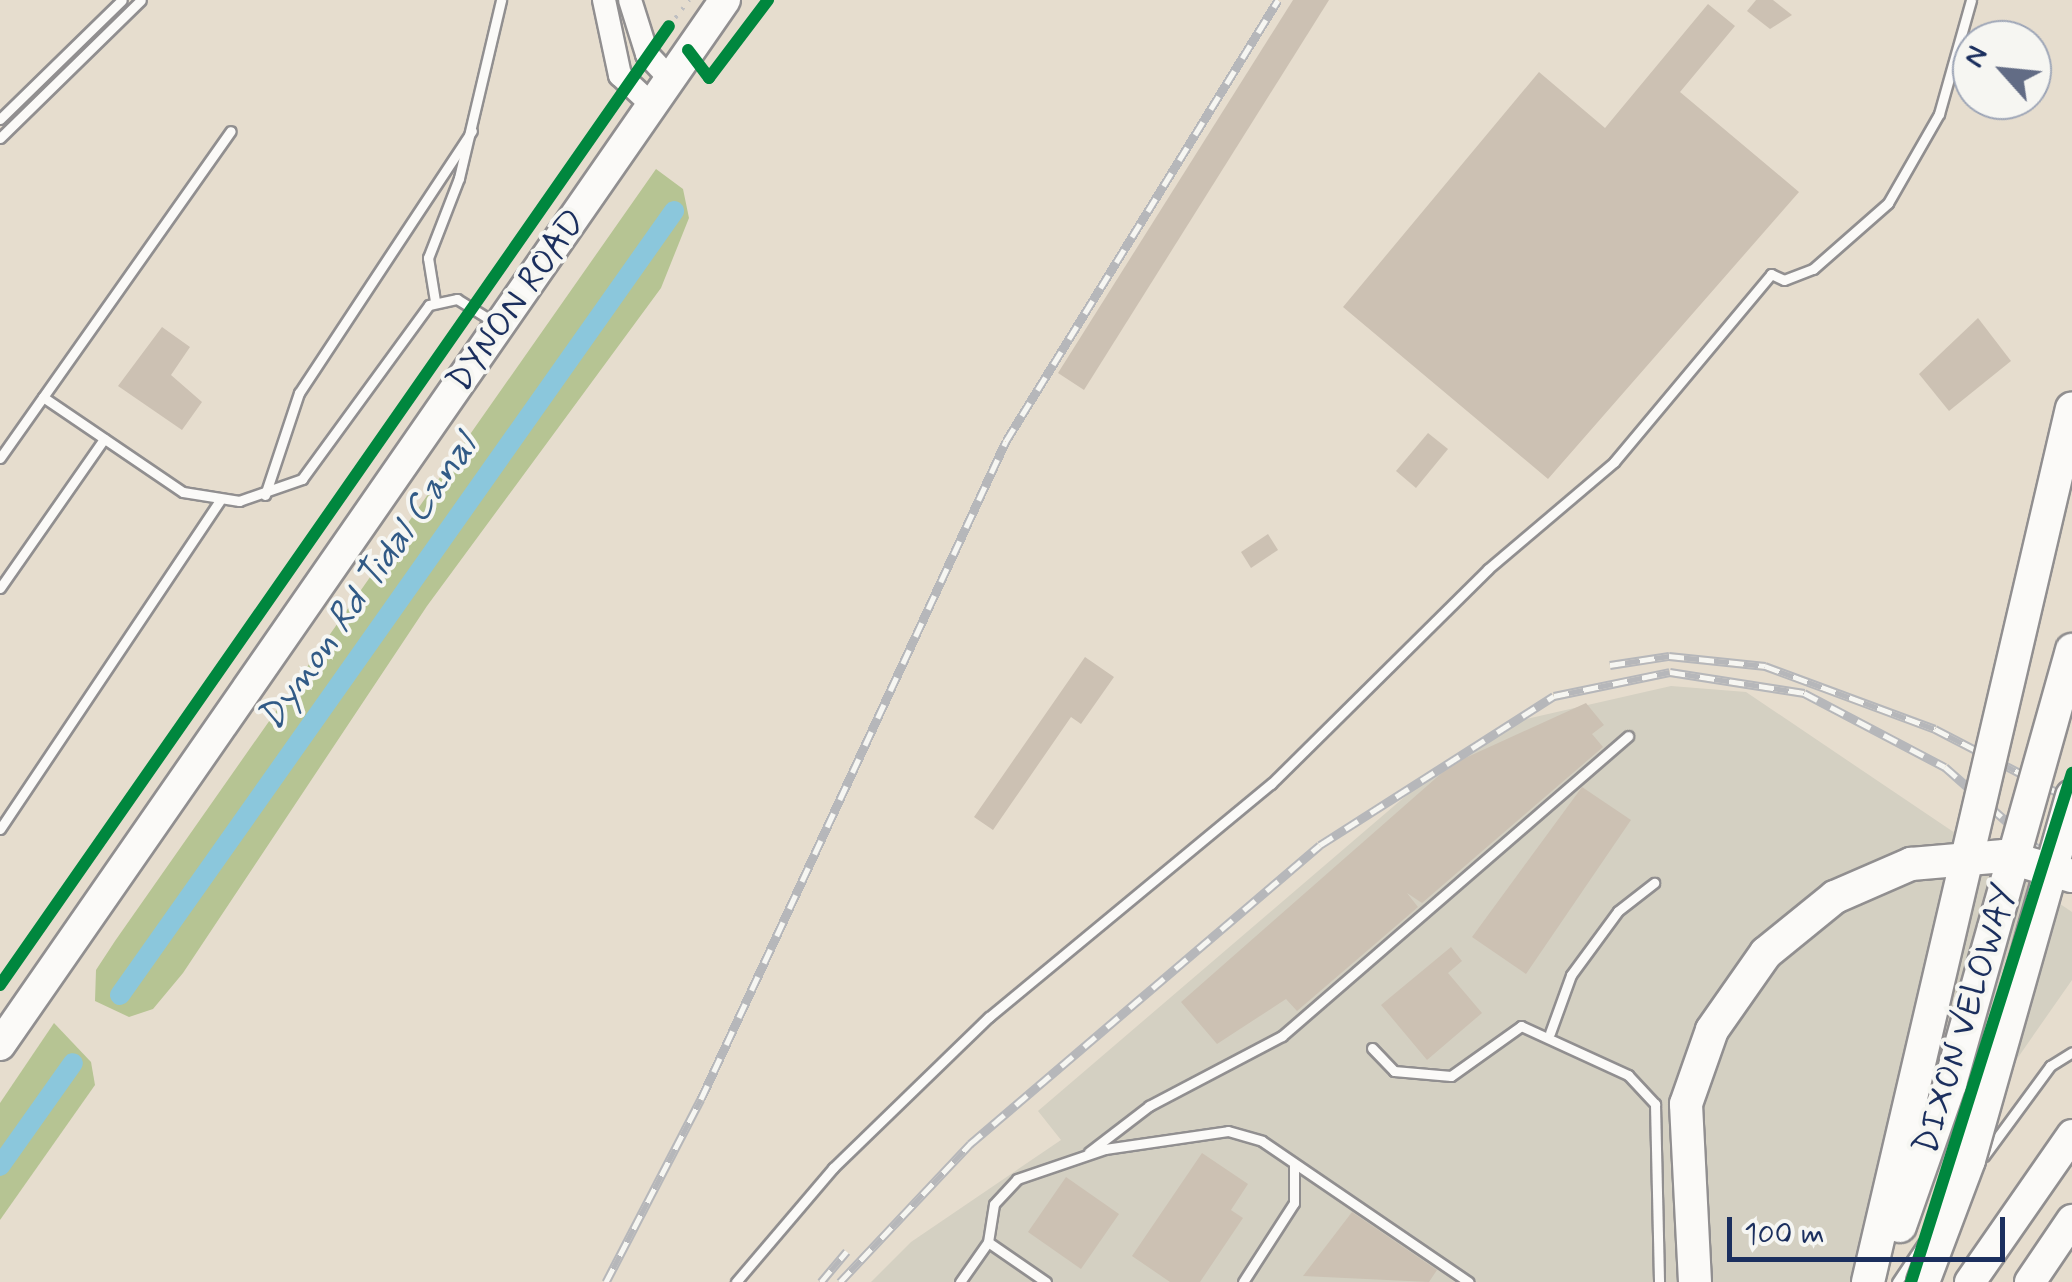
<!DOCTYPE html>
<style>
body{margin:0}
#map{position:relative;width:2072px;height:1282px;overflow:hidden;background:#e6ddce;font-family:Mynerve,sans-serif}
div>[style]{position:absolute}
[style*='--x']{left:calc(var(--x)*1px);top:calc(var(--y)*1px);width:calc(var(--w)*1px);rotate:calc(var(--a)*1deg)}
.industrial>*{inset:0;background:#d4d0c2}
.forest>*{inset:0;background:#b6c493}
.canal>*{height:20px;margin:-10px;padding:0 10px;transform-origin:10px;border-radius:10px;background:#8bc7dc}
.building>*{inset:0;background:#ccc1b3}
.path>*{height:4px;margin-top:-2px;transform-origin:0;background:repeating-linear-gradient(90deg,#bfbfc1 0 2.5px,transparent 0 10.5px)}
.roads{filter:drop-shadow(2px 0 #918f90) drop-shadow(-2px 0 #918f90) drop-shadow(0 2px #918f90) drop-shadow(0 -2px #918f90)}
.service>*{height:9px;margin:-4.5px;padding:0 4.5px;transform-origin:4.5px;border-radius:4.5px;background:#fbfaf8}
.tertiary>*{height:22px;margin:-11px;padding:0 11px;transform-origin:11px;border-radius:11px;background:#fbfaf8}
.primary>*{height:30px;margin:-15px;padding:0 15px;transform-origin:15px;border-radius:15px;background:#fbfaf8}
.rail>*{height:9px;margin-top:-4.5px;transform-origin:0;background:repeating-linear-gradient(90deg,#f6f6f2 0 15px,#b6b7ba 0 30px);box-sizing:border-box;border-block:2px solid #b6b7ba}
.bridges{filter:drop-shadow(2px 0 #918f90) drop-shadow(-2px 0 #918f90) drop-shadow(0 2px #918f90) drop-shadow(0 -2px #918f90)}
.motorway-bridge>*{height:32px;margin:-16px;padding:0 16px;transform-origin:16px;border-radius:16px;background:#fbfaf8}
.cycleway>*{height:12px;margin:-6px;padding:0 6px;transform-origin:6px;border-radius:6px;background:#00873e}
span{translate:-50% -50%;white-space:nowrap;text-align:center;line-height:1.15;-webkit-text-stroke:8px #f6f6f2;paint-order:stroke}
.street-label{font-size:35px;color:#1b2f5e}
.water-label{font-size:38px;color:#315a86;font-style:italic}
.north{position:absolute;left:1952px;top:20px;width:100px;height:100px;box-sizing:border-box;background:#f6f6f2;border:2px solid #9ea6b7;border-radius:50%;rotate:297deg;font-size:28px;font-weight:700;line-height:40px;text-align:center;color:#1b2f5e}
.north::after{content:'';display:block;margin:auto;width:35px;height:45px;background:#626c85;clip-path:polygon(50% 0,100% 100%,50% 72%,0 100%)}
.scale{position:absolute;left:1727px;top:1217px;width:278px;height:45px;box-sizing:border-box;border:5px solid #1b2f5e;border-top:0;padding-left:12px;font-size:30px;line-height:35px;white-space:nowrap;color:#1b2f5e;-webkit-text-stroke:8px #f6f6f2;paint-order:stroke}
</style>
<div id="map">
<div class="industrial">
<i style="clip-path:polygon(1671px 686px,1746px 692px,2072px 912px,2072px 980px,1861px 1282px,871px 1282px,911px 1242px,1061px 1140px,1038px 1111px,1422px 782px,1522px 720px)"></i>
</div>
<div class="forest">
<i style="clip-path:polygon(656px 169px,683px 189px,689px 218px,661px 288px,427px 606px,183px 973px,153px 1009px,129px 1017px,95px 1001px,96px 970px,115px 941px)"></i>
<i style="clip-path:polygon(54px 1023px,91px 1062px,95px 1085px,0 1220px,0 1103px)"></i>
</div>
<div class="canal">
<i style="--x:120;--y:995;--w:960;--a:-54.75"></i>
<i style="--x:0;--y:1166;--w:126;--a:-54.7"></i>
</div>
<div class="building">
<i style="clip-path:polygon(1293px 0,1329px 0,1084px 390px,1058px 373px)"></i>
<i style="clip-path:polygon(1756px 0,1773px 0,1792px 15px,1770px 29px,1747px 11px)"></i>
<i style="clip-path:polygon(1708px 4px,1735px 26px,1680px 92px,1799px 192px,1548px 479px,1343px 307px,1539px 72px,1605px 128px)"></i>
<i style="clip-path:polygon(1978px 318px,2011px 361px,1949px 411px,1919px 374px)"></i>
<i style="clip-path:polygon(162px 327px,190px 347px,171px 375px,202px 402px,182px 430px,118px 386px)"></i>
<i style="clip-path:polygon(1428px 433px,1448px 449px,1416px 488px,1396px 471px)"></i>
<i style="clip-path:polygon(1268px 534px,1278px 550px,1251px 568px,1241px 552px)"></i>
<i style="clip-path:polygon(1085px 657px,1114px 677px,1081px 724px,1071px 717px,993px 830px,974px 817px)"></i>
<i style="clip-path:polygon(1586px 703px,1604px 725px,1592px 734px,1603px 747px,1422px 903px,1407px 893px,1418px 907px,1297px 1011px,1286px 999px,1217px 1044px,1181px 1002px,1452px 764px)"></i>
<i style="clip-path:polygon(1582px 787px,1631px 820px,1526px 974px,1472px 937px)"></i>
<i style="clip-path:polygon(1451px 947px,1462px 961px,1448px 973px,1482px 1013px,1427px 1060px,1381px 1005px)"></i>
<i style="clip-path:polygon(1202px 1153px,1248px 1184px,1231px 1210px,1243px 1218px,1200px 1282px,1170px 1282px,1132px 1256px)"></i>
<i style="clip-path:polygon(1066px 1177px,1119px 1214px,1081px 1269px,1028px 1232px)"></i>
<i style="clip-path:polygon(1352px 1212px,1437px 1270px,1429px 1282px,1303px 1276px)"></i>
</div>
<div class="path">
<i style="--x:669;--y:26;--w:33;--a:-52"></i>
</div>
<div class="roads">
<div class="service">
<i style="--x:0;--y:119;--w:170;--a:-44.3"></i>
<i style="--x:0;--y:138;--w:197;--a:-44.4"></i>
<i style="--x:435;--y:301;--w:44;--a:-99.2"></i>
<i style="--x:428;--y:258;--w:86;--a:-68.8"></i>
<i style="--x:459;--y:178;--w:183;--a:-76.7"></i>
<i style="--x:43;--y:397;--w:169;--a:34.2"></i>
<i style="--x:183;--y:492;--w:57;--a:9.1"></i>
<i style="--x:239;--y:501;--w:67;--a:-19.2"></i>
<i style="--x:302;--y:479;--w:215;--a:-53.9"></i>
<i style="--x:429;--y:305;--w:29;--a:-12"></i>
<i style="--x:457;--y:299;--w:44;--a:31.9"></i>
<i style="--x:0;--y:458;--w:400;--a:-54.8"></i>
<i style="--x:265;--y:495;--w:108;--a:-71.6"></i>
<i style="--x:299;--y:393;--w:314;--a:-56.6"></i>
<i style="--x:0;--y:588;--w:182;--a:-55.1"></i>
<i style="--x:0;--y:829;--w:394;--a:-56.2"></i>
<i style="--x:1550;--y:1033;--w:62;--a:-70.1"></i>
<i style="--x:1571;--y:975;--w:79;--a:-53.7"></i>
<i style="--x:1618;--y:911;--w:46;--a:-37.9"></i>
<i style="--x:1372;--y:1048;--w:32;--a:46"></i>
<i style="--x:1394;--y:1071;--w:57;--a:5"></i>
<i style="--x:1451;--y:1076;--w:86;--a:-35.5"></i>
<i style="--x:1521;--y:1026;--w:118;--a:24.6"></i>
<i style="--x:1628;--y:1075;--w:40;--a:47"></i>
<i style="--x:1655;--y:1104;--w:178;--a:88.7"></i>
<i style="--x:1089;--y:1152;--w:76;--a:-37.5"></i>
<i style="--x:1149;--y:1106;--w:150;--a:-27.8"></i>
<i style="--x:1282;--y:1036;--w:458;--a:-40.9"></i>
<i style="--x:1984;--y:1156;--w:112;--a:-53.7"></i>
<i style="--x:2050;--y:1066;--w:26;--a:-32"></i>
<i style="--x:736;--y:1282;--w:150;--a:-49.6"></i>
<i style="--x:833;--y:1168;--w:217;--a:-44.1"></i>
<i style="--x:989;--y:1017;--w:366;--a:-39.6"></i>
<i style="--x:1271;--y:784;--w:305;--a:-44.7"></i>
<i style="--x:1488;--y:569;--w:165;--a:-40.3"></i>
<i style="--x:1614;--y:462;--w:245;--a:-50.1"></i>
<i style="--x:1771;--y:274;--w:14;--a:25"></i>
<i style="--x:1784;--y:280;--w:31;--a:-21"></i>
<i style="--x:1813;--y:269;--w:100;--a:-41.3"></i>
<i style="--x:1888;--y:203;--w:103;--a:-60.2"></i>
<i style="--x:1939;--y:114;--w:118;--a:-74.3"></i>
<i style="--x:960;--y:1282;--w:49;--a:-55"></i>
<i style="--x:1046;--y:1282;--w:70;--a:-145.4"></i>
<i style="--x:988;--y:1242;--w:38;--a:-81"></i>
<i style="--x:994;--y:1204;--w:34;--a:-47"></i>
<i style="--x:1017;--y:1179;--w:93;--a:-18.8"></i>
<i style="--x:1105;--y:1149;--w:124;--a:-8.3"></i>
<i style="--x:1228;--y:1131;--w:35;--a:16"></i>
<i style="--x:1262;--y:1141;--w:250;--a:34.3"></i>
<i style="--x:1243;--y:1282;--w:94;--a:-57.2"></i>
<i style="--x:1294;--y:1203;--w:39;--a:-90"></i>
<i style="--x:1897;--y:1282;--w:47;--a:-56.3"></i>
</div>
<div class="tertiary">
<i style="--x:604;--y:0;--w:77;--a:78"></i>
<i style="--x:620;--y:75;--w:42;--a:43.1"></i>
<i style="--x:630;--y:0;--w:57;--a:72.5"></i>
<i style="--x:647;--y:54;--w:33;--a:47"></i>
</div>
<div class="primary">
<i style="--x:0;--y:1045;--w:1272;--a:-55.25"></i>
<i style="--x:1970;--y:1282;--w:179;--a:-55.2"></i>
<i style="--x:2030;--y:1282;--w:75;--a:-55.9"></i>
</div>
</div>
<div class="rail">
<i style="--x:1610;--y:665;--w:60;--a:-8.7"></i>
<i style="--x:1669;--y:656;--w:97;--a:5.9"></i>
<i style="--x:1765;--y:666;--w:181;--a:20.3"></i>
<i style="--x:1935;--y:729;--w:154;--a:27.4"></i>
<i style="--x:606;--y:1282;--w:206;--a:-62.6"></i>
<i style="--x:701;--y:1099;--w:725;--a:-65.13"></i>
<i style="--x:1006;--y:441;--w:518;--a:-58.33"></i>
<i style="--x:821;--y:1282;--w:40;--a:-50"></i>
<i style="--x:840;--y:1282;--w:190;--a:-46.7"></i>
<i style="--x:970;--y:1144;--w:460;--a:-40.5"></i>
<i style="--x:1320;--y:845;--w:277;--a:-32.5"></i>
<i style="--x:1554;--y:696;--w:118;--a:-11.7"></i>
<i style="--x:1670;--y:672;--w:136;--a:8.9"></i>
<i style="--x:1804;--y:693;--w:159;--a:27.7"></i>
<i style="--x:1945;--y:767;--w:169;--a:41.4"></i>
</div>
<div class="bridges">
<div class="motorway-bridge">
<i style="--x:1900;--y:1226;--w:151;--a:-70.6"></i>
<i style="--x:1950;--y:1084;--w:451;--a:-74.3"></i>
<i style="--x:1695;--y:1282;--w:178;--a:-92.9"></i>
<i style="--x:1686;--y:1104;--w:78;--a:-70.6"></i>
<i style="--x:1712;--y:1030;--w:94;--a:-55"></i>
<i style="--x:1766;--y:953;--w:89;--a:-39.1"></i>
<i style="--x:1835;--y:897;--w:83;--a:-23.5"></i>
<i style="--x:1911;--y:864;--w:93;--a:-4.9"></i>
<i style="--x:2004;--y:856;--w:71;--a:16.4"></i>
<i style="--x:1868;--y:1282;--w:897;--a:-76.86"></i>
<i style="--x:1923;--y:1282;--w:130;--a:-69.3"></i>
<i style="--x:1969;--y:1160;--w:378;--a:-74.2"></i>
</div>
</div>
<div class="cycleway">
<i style="--x:688;--y:50;--w:35;--a:53"></i>
<i style="--x:709;--y:78;--w:98;--a:-52.9"></i>
<i style="--x:0;--y:985;--w:1169;--a:-55.1"></i>
<i style="--x:1911;--y:1282;--w:534;--a:-72.45"></i>
</div>
<div class="street-label">
<span style="left:517px;top:301px;rotate:-55deg">DYNON ROAD</span>
<span style="left:1966px;top:1019px;rotate:-73deg">DIXON VELOWAY</span>
</div>
<div class="water-label">
<span style="left:368px;top:583px;rotate:-55deg">Dynon Rd Tidal Canal</span>
</div>
<div class="north">N</div>
<div class="scale">100 m</div>
</div>
